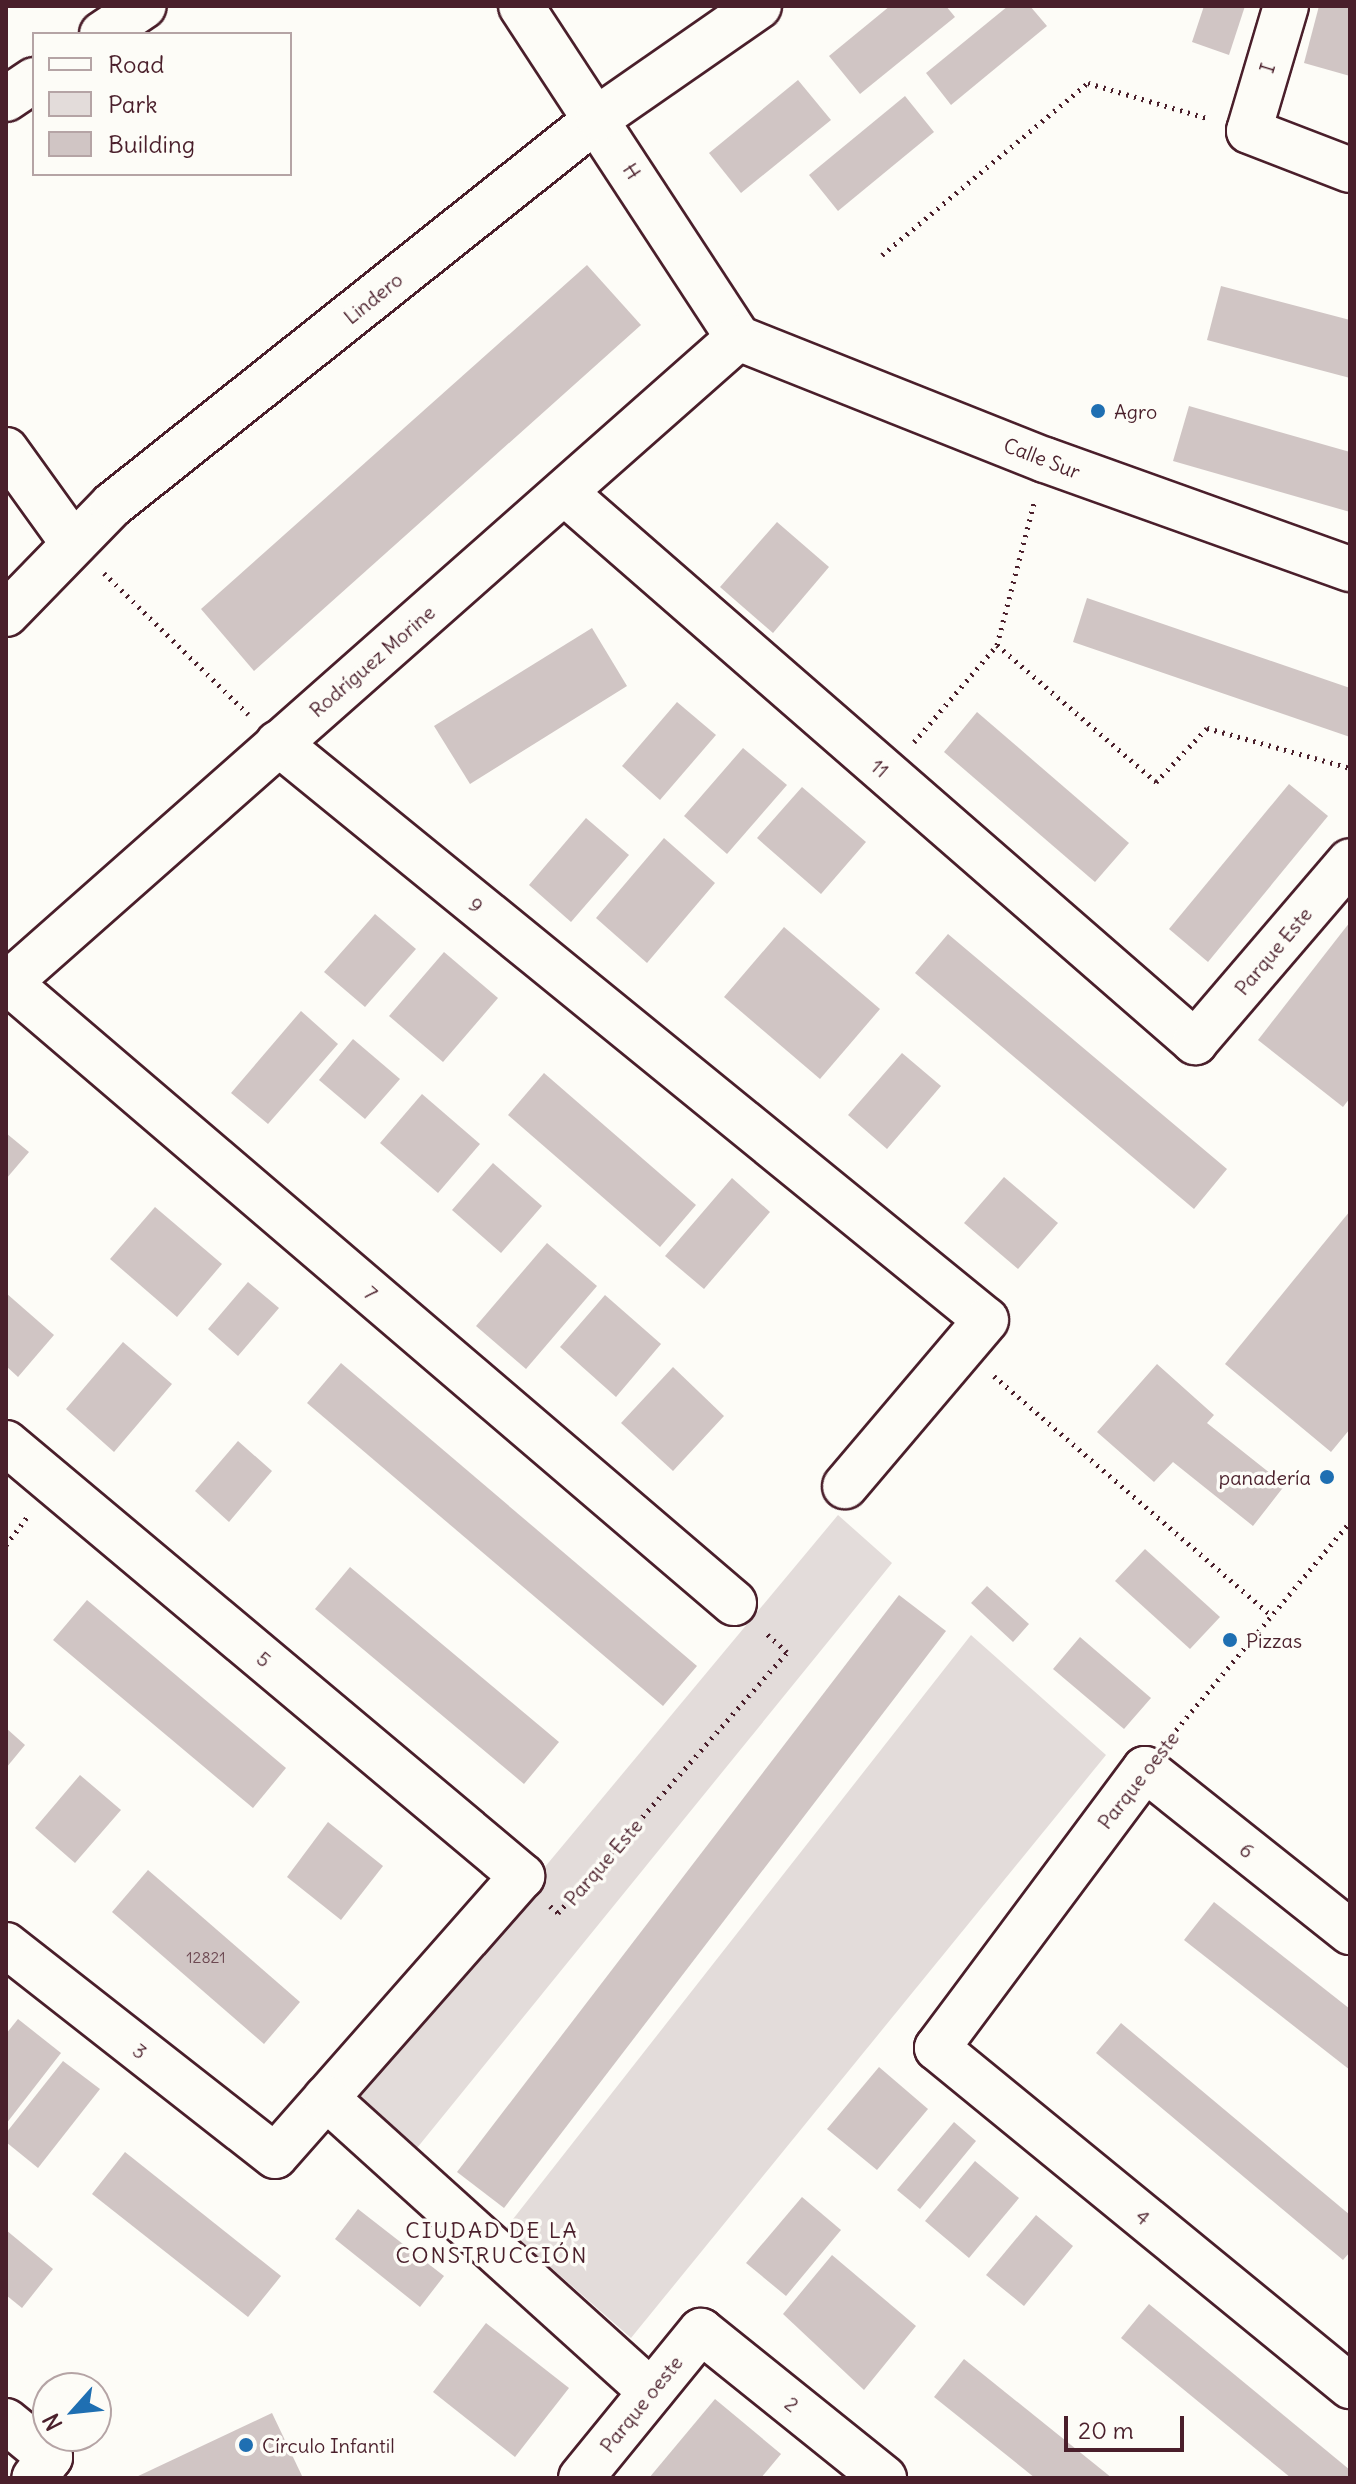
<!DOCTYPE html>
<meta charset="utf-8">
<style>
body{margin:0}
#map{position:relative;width:1356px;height:2484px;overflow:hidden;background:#fdfcf7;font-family:Delius,sans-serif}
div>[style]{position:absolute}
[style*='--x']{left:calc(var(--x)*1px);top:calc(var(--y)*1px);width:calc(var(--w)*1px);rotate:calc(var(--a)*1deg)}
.green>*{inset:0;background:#e3dcda}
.building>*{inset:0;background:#d0c5c4}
.path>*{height:5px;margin-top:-2.5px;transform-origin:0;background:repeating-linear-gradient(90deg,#4a1f2b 0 2px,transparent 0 8px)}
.roads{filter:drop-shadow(2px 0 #4a1f2b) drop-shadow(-2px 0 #4a1f2b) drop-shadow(0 2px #4a1f2b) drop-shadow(0 -2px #4a1f2b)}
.minor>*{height:44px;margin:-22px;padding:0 22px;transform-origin:22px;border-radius:22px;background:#fdfcf7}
.dots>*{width:22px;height:22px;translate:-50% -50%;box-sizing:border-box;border:4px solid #fdfcf7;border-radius:50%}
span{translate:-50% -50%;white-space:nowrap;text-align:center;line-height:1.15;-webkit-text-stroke:7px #fdfcf7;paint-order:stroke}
.number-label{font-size:16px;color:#6c4851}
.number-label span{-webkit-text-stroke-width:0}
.street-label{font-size:20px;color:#4a1f2b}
.poi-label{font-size:20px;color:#4a1f2b}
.left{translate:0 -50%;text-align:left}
.right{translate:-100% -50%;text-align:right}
.neighbourhood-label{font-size:22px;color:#4a1f2b;letter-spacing:2px}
.frame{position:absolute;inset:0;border:8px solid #4a1f2b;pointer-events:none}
.legend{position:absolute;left:32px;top:32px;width:260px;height:144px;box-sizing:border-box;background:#fdfcf7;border:2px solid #b5a4a5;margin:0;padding:10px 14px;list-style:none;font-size:24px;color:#4a1f2b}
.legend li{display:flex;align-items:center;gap:16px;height:40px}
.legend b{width:40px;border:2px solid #b5a4a5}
.north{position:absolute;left:32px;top:2372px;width:80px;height:80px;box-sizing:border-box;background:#fdfcf7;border:2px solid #b5a4a5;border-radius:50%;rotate:243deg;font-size:22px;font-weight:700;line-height:32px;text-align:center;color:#4a1f2b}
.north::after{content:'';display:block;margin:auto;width:28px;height:36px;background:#1f6fb2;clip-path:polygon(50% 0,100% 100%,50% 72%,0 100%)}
.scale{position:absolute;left:1064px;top:2416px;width:120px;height:36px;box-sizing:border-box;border:4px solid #4a1f2b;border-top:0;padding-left:10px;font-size:24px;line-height:28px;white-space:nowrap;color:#4a1f2b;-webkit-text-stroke:6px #fdfcf7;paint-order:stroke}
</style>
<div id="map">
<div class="green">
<i style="clip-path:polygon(838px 1515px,892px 1563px,417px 2148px,355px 2095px)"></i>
<i style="clip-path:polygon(971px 1635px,1106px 1755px,631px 2338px,506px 2228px)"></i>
</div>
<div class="building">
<i style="clip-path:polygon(890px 6px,946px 6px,955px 17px,860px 94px,829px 56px)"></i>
<i style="clip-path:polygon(1008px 6px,1030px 6px,1047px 26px,951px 105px,926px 73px)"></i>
<i style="clip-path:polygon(1204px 6px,1245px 6px,1229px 55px,1192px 42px)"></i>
<i style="clip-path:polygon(1319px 6px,1350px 6px,1350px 76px,1304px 63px)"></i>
<i style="clip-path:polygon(798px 80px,831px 120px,741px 193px,709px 153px)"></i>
<i style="clip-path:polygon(905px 96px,934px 132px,838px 211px,809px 175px)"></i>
<i style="clip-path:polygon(587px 265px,641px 325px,254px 671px,201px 609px)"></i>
<i style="clip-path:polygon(1221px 286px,1350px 320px,1350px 378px,1207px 340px)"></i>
<i style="clip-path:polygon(1189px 406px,1350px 452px,1350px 512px,1173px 461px)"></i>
<i style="clip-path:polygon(777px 522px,829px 567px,773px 633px,720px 587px)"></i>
<i style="clip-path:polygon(1087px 598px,1350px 688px,1350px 737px,1073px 642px)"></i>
<i style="clip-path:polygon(592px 628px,627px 686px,470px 784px,434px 726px)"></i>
<i style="clip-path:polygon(677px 702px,716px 735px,660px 800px,622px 766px)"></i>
<i style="clip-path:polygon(977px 712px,1129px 843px,1095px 882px,944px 752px)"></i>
<i style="clip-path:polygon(743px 748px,787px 785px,727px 854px,684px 816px)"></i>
<i style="clip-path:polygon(1289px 784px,1328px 816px,1208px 962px,1169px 929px)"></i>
<i style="clip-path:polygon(802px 787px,866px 842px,821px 894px,757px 838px)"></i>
<i style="clip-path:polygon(586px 818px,629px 855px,571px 922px,529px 885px)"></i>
<i style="clip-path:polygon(664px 838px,715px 883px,647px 963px,596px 918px)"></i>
<i style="clip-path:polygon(375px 914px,416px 949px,365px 1007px,324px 972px)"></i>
<i style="clip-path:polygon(1350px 922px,1350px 1098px,1343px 1107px,1258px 1040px)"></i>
<i style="clip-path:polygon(784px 927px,880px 1009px,820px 1079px,724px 997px)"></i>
<i style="clip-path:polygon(948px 934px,1227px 1169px,1194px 1209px,915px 973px)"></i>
<i style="clip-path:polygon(444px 952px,498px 998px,443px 1062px,389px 1016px)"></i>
<i style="clip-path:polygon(301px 1011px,338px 1044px,268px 1124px,231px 1093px)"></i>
<i style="clip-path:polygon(353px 1039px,400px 1079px,365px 1119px,319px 1080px)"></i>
<i style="clip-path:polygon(902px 1053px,941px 1086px,887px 1149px,848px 1115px)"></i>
<i style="clip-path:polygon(544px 1073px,696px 1205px,660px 1247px,508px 1115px)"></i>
<i style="clip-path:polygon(422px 1094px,480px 1144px,438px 1193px,380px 1143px)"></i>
<i style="clip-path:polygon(6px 1133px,29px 1152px,6px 1179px)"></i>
<i style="clip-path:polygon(493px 1163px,542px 1206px,501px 1253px,452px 1210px)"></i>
<i style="clip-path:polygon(1004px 1177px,1058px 1223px,1018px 1269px,964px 1223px)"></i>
<i style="clip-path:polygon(732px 1178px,770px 1212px,704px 1289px,665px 1256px)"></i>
<i style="clip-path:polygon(155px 1207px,222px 1264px,177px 1317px,110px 1259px)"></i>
<i style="clip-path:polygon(1350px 1211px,1350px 1429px,1331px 1452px,1225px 1364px)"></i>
<i style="clip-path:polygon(547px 1243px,597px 1286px,526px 1369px,476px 1326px)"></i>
<i style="clip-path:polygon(248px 1282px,279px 1308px,238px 1356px,208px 1329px)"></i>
<i style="clip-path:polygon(6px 1293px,54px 1335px,18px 1377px,6px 1366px)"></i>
<i style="clip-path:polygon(605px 1295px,661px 1344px,616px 1397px,560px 1347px)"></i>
<i style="clip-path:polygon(123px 1342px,172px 1384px,114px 1452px,66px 1409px)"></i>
<i style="clip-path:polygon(341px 1363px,697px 1666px,663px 1706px,307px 1403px)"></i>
<i style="clip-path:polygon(1157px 1364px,1214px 1415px,1207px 1423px,1285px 1485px,1253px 1526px,1173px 1462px,1154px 1482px,1097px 1432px)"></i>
<i style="clip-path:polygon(673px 1367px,724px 1416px,673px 1471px,621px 1423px)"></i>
<i style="clip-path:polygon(238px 1441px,272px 1471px,229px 1522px,195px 1491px)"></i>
<i style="clip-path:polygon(1145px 1549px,1220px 1617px,1190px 1649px,1115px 1581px)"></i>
<i style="clip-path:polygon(350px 1567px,559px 1742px,524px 1784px,315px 1609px)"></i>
<i style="clip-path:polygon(987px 1586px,1029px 1624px,1013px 1642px,971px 1603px)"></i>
<i style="clip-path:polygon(899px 1595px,946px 1631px,504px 2208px,457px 2172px)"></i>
<i style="clip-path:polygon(87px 1600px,286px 1768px,253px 1808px,53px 1640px)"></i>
<i style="clip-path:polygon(1080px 1637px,1151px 1698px,1124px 1729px,1053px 1669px)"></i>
<i style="clip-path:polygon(6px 1728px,25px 1745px,6px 1768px)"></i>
<i style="clip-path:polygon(80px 1775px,121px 1810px,75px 1863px,35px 1828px)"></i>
<i style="clip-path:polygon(328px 1822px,383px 1866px,341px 1920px,287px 1877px)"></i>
<i style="clip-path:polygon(148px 1870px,300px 2002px,264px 2044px,112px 1912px)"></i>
<i style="clip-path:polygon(1214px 1902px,1350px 2009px,1350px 2070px,1184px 1940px)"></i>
<i style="clip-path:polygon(18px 2019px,61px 2053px,6px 2124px,6px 2034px)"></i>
<i style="clip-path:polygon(1121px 2023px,1350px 2215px,1350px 2252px,1343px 2260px,1096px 2053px)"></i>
<i style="clip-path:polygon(63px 2061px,100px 2089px,38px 2168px,6px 2142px,6px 2133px)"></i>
<i style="clip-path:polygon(879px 2067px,928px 2109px,877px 2170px,827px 2129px)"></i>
<i style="clip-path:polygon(954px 2122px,976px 2141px,920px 2209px,897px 2190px)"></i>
<i style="clip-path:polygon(125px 2152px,281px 2276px,248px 2317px,92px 2194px)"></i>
<i style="clip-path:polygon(975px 2161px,1019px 2198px,969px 2258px,925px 2221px)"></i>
<i style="clip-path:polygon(802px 2197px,841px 2230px,786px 2296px,746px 2263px)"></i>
<i style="clip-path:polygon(358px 2209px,444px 2276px,420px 2307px,335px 2239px)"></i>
<i style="clip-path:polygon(1036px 2215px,1073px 2246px,1024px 2306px,986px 2275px)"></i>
<i style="clip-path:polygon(6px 2230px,53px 2269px,22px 2308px,6px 2295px)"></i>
<i style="clip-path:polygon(832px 2255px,916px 2326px,864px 2390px,783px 2314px)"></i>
<i style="clip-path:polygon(1149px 2304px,1350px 2470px,1350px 2478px,1291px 2478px,1121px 2338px)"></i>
<i style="clip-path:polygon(486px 2323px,569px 2388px,515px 2457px,433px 2392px)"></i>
<i style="clip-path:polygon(964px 2359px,1112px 2478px,1035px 2478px,934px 2397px)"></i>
<i style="clip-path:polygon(715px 2399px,781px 2454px,761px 2478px,649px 2478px)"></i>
<i style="clip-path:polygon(272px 2413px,303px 2478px,134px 2478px)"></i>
</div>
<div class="path">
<i style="--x:882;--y:255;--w:268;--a:-39.9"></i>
<i style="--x:1088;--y:83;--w:127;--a:16.4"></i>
<i style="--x:104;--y:573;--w:202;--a:44.4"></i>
<i style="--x:997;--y:645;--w:151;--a:-75.4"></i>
<i style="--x:914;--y:742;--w:128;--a:-49.4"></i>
<i style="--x:997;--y:645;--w:210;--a:40.7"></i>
<i style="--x:1156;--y:782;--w:74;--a:-46.6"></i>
<i style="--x:1207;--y:728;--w:148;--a:15.6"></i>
<i style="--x:994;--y:1376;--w:367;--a:40.8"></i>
<i style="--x:6;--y:1545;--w:35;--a:-53"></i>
<i style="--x:1171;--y:1736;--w:279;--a:-50.1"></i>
<i style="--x:550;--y:1906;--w:11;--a:41"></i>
<i style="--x:558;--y:1913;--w:347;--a:-48.7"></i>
<i style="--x:787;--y:1652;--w:31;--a:-138"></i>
</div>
<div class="roads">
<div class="minor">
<i style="--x:521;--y:6;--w:397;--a:56.8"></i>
<i style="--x:1286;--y:6;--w:130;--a:106.5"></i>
<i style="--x:1249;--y:131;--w:108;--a:21.1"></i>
<i style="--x:102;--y:34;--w:50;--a:-33.7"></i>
<i style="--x:6;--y:99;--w:34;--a:-34"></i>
<i style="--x:738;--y:338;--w:330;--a:21.7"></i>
<i style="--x:1045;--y:460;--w:324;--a:19.7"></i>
<i style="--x:6;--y:450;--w:113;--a:54.3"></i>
<i style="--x:565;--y:493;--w:836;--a:41.07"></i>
<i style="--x:1195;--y:1042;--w:238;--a:-49.4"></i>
<i style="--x:6;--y:614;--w:152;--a:-45.8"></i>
<i style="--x:112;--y:505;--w:621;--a:-38.53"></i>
<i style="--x:598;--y:118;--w:196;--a:-34.8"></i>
<i style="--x:278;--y:743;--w:913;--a:39.18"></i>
<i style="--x:986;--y:1320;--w:218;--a:130.3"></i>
<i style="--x:9;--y:983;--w:954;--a:40.54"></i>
<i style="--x:6;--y:985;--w:977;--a:-41.47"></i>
<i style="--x:6;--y:1443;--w:674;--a:40"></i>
<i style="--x:522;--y:1876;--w:373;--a:131.4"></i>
<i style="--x:275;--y:2156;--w:342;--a:-141.9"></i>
<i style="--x:1350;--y:1932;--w:262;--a:-141.5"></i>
<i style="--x:1145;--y:1769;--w:348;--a:126.7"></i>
<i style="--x:937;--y:2048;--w:534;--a:39.3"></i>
<i style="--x:326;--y:2098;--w:438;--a:42.1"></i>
<i style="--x:6;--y:2421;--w:57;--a:39.3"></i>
<i style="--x:50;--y:2457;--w:26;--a:127"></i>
<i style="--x:581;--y:2478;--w:190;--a:-50.8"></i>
<i style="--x:701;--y:2331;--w:235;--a:38.8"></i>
</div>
</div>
<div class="dots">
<i style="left:1098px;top:411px;background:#1f6fb2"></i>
<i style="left:1327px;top:1477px;background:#1f6fb2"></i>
<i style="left:1230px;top:1640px;background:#1f6fb2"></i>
<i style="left:246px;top:2445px;background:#1f6fb2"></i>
</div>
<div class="number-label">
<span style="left:206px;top:1957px">12821</span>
</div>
<div class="street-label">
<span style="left:1267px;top:68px;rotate:-73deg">I</span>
<span style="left:632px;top:171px;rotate:57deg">H</span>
<span style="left:373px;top:298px;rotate:-39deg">Lindero</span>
<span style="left:1042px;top:458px;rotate:21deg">Calle Sur</span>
<span style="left:372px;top:661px;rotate:-41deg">Rodríguez Morine</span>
<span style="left:880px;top:768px;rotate:41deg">11</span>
<span style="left:476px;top:905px;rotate:39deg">9</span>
<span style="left:1273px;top:951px;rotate:-50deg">Parque Este</span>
<span style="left:371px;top:1293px;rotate:41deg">7</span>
<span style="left:264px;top:1659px;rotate:40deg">5</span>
<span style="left:1138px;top:1780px;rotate:-52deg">Parque oeste</span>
<span style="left:1247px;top:1850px;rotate:39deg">6</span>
<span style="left:603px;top:1862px;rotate:-49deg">Parque Este</span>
<span style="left:140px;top:2051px;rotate:38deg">3</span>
<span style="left:1143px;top:2217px;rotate:39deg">4</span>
<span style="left:641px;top:2404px;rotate:-51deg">Parque oeste</span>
<span style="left:792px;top:2404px;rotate:39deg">2</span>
</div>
<div class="poi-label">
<span class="left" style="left:1114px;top:411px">Agro</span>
<span class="right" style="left:1311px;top:1477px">panadería</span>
<span class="left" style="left:1246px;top:1640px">Pizzas</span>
<span class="left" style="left:262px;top:2445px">Círculo Infantil</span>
</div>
<div class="neighbourhood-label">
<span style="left:492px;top:2243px">CIUDAD DE LA<br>CONSTRUCCIÓN</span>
</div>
<div class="frame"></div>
<ul class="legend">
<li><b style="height:10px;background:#fdfcf7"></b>Road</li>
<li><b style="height:22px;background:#e3dcda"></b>Park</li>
<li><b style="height:22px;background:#d0c5c4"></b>Building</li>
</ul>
<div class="north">N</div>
<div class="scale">20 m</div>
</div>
